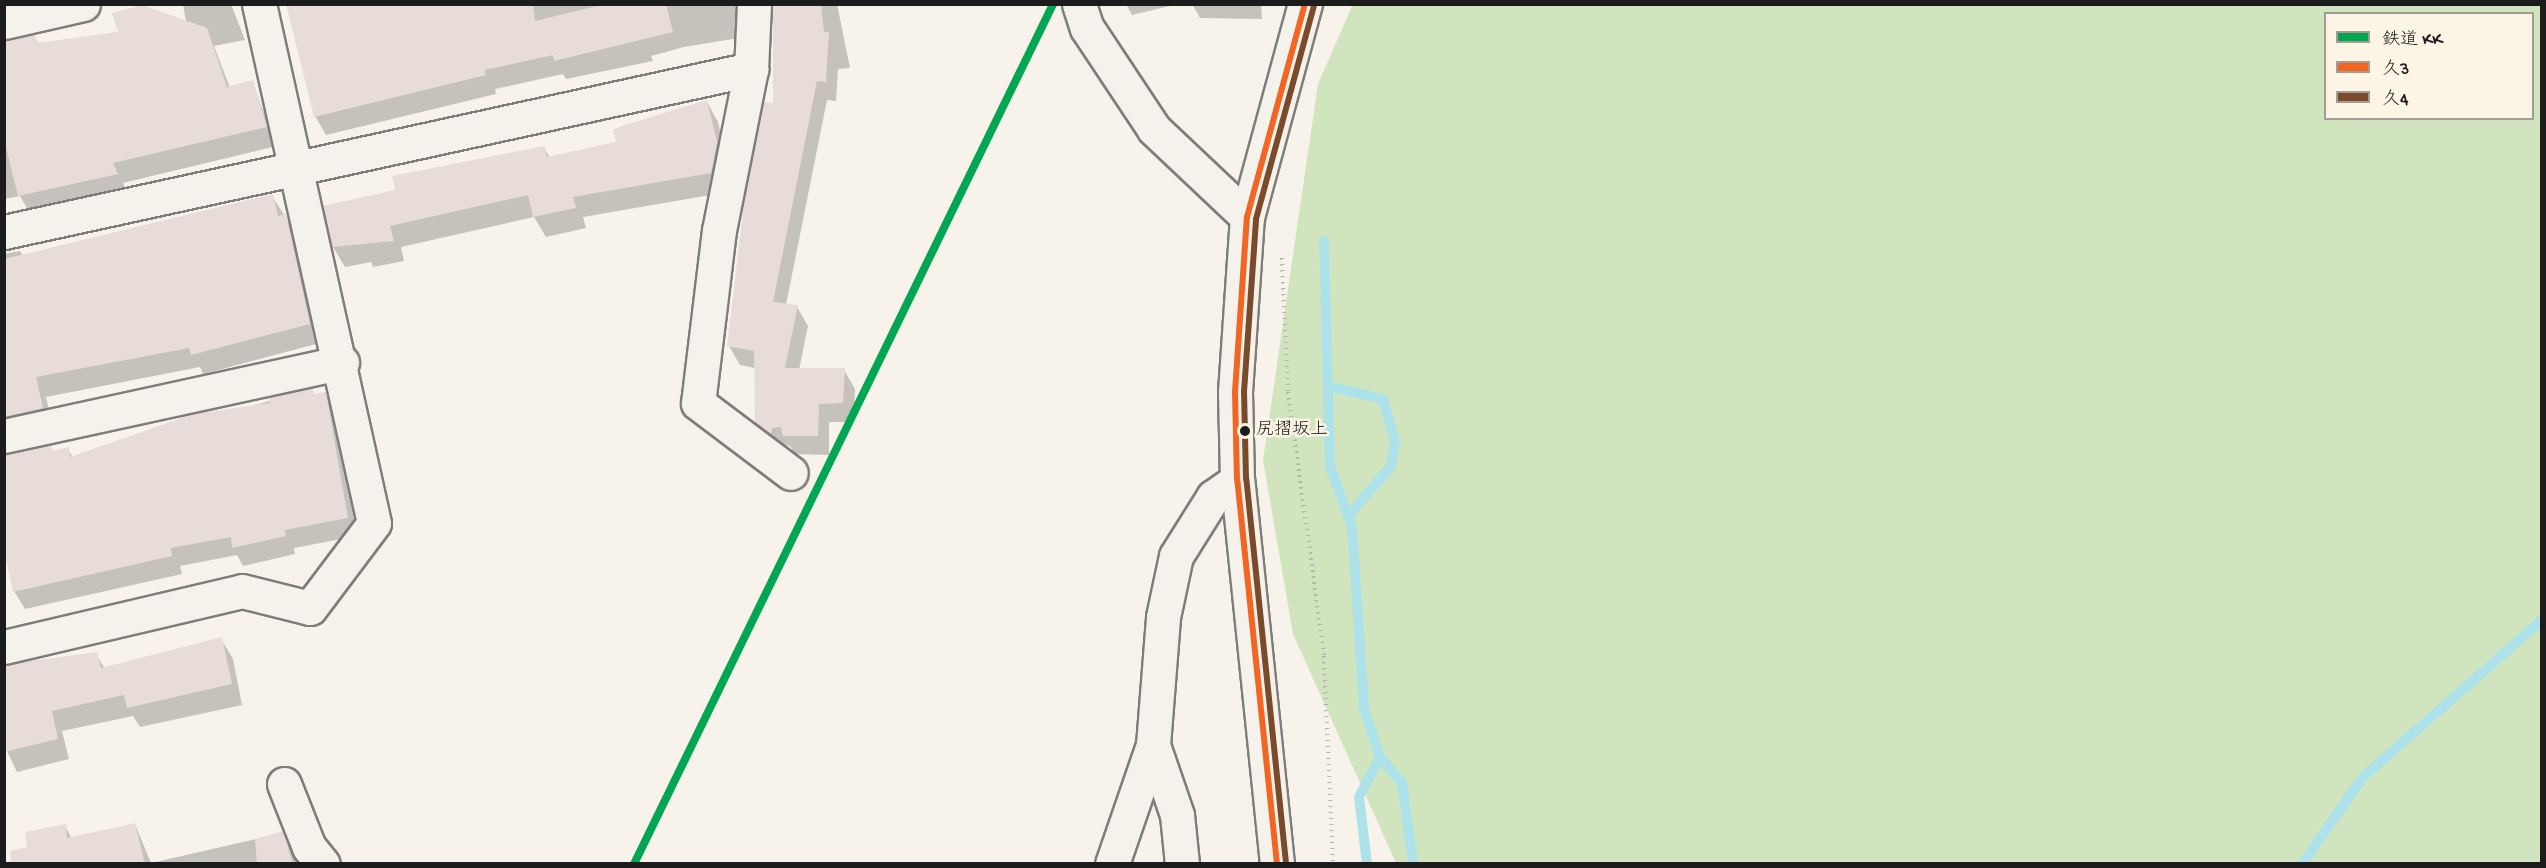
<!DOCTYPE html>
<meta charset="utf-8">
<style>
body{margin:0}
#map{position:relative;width:2546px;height:868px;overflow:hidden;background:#f7f3ea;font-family:"Gochi Hand","Klee One",sans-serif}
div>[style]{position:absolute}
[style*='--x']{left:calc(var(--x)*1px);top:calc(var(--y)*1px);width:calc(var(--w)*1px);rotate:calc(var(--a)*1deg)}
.green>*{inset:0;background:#d0e5bd}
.shadow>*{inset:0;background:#0003}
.stream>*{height:10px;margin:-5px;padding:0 5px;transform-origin:5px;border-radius:5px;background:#ade2eb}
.building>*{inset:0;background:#e7dcd7}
.path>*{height:4px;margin-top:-2px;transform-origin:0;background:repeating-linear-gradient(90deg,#b6b4af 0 1.5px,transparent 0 6px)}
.roads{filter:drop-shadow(2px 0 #7f7d79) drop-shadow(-2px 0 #7f7d79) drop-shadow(0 2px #7f7d79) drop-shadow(0 -2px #7f7d79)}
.minor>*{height:33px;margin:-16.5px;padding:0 16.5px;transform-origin:16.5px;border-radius:16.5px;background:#f5f2ec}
.tertiary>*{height:33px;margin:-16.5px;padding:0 16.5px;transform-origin:16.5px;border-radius:16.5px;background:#f5f2ec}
.trunk>*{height:33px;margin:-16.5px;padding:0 16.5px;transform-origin:16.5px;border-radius:16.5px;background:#f5f2ec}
.bus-1>*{height:6px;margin:-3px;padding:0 3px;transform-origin:3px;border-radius:3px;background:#f26522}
.bus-2>*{height:6px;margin:-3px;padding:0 3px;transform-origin:3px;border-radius:3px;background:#7a4b2a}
.rail-1>*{height:8px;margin:-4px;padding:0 4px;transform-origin:4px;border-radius:4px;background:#00a651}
.dots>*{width:16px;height:16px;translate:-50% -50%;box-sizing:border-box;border:3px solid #fcf5e5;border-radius:50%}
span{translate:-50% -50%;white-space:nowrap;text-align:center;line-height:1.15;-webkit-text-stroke:5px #fcf5e5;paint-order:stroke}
.bus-label{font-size:18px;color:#1c1c1c}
.left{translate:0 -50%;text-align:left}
.frame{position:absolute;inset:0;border:6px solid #1c1c1c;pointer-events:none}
.legend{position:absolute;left:2324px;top:12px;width:210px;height:108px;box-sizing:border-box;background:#fcf5e5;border:2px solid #a29e95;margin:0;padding:8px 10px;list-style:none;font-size:18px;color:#1c1c1c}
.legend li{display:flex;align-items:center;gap:12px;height:30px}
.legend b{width:30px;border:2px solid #a29e95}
</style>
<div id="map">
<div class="green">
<i style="clip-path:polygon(evenodd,1353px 4px,2541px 5px,2541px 863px,1396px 863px,1293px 634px,1263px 460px,1318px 84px,1353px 4px,2326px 14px,2532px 14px,2532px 118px,2326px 118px,2326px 14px)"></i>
</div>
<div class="shadow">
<i style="clip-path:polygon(183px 4px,231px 4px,245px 40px,214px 46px,230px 88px,252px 82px,277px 146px,123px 183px,128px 193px,31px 215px,20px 196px,4px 199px,4px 44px,34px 36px,39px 44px,186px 22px)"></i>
<i style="clip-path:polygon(288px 4px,765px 4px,745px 37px,684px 47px,651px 56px,653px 61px,566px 79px,563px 74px,495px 89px,496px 94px,326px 135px,315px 116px)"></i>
<i style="clip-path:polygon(768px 4px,837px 4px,850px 68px,838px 69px,836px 101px,827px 100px,786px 305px,797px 307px,808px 326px,799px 370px,844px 370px,855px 389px,854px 422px,829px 422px,829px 455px,795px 454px,790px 446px,768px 441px,756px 422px,755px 368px,740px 365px,729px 346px,775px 105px,774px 6px)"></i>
<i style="clip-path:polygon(1126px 4px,1178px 4px,1132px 15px)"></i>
<i style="clip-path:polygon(1192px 4px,1261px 4px,1262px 19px,1200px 18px)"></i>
<i style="clip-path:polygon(707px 102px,718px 122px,728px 163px,722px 193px,583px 217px,586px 228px,546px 237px,534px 217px,401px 247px,404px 261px,373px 267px,371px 262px,345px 267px,333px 247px,397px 192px,544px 148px,550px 158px,617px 143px)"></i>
<i style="clip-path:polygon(272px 196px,297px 235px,320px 343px,203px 374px,200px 367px,46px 397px,53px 428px,17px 435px,4px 413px,4px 254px,20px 251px,23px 256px)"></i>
<i style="clip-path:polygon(311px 389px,315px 395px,325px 394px,335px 412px,357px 536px,294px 548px,295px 554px,243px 566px,237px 555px,180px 566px,182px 574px,25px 609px,14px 591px,50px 447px,53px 452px,68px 449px,73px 458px)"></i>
<i style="clip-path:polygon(221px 639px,233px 659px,242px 705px,140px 727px,133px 716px,62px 731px,69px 759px,17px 772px,4px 745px,4px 664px,96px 654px,105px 669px)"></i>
<i style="clip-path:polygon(135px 824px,151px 863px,282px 833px,297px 864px,32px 864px,65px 826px,72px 839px)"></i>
</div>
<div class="stream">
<i style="--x:1324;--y:241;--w:225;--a:88.5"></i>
<i style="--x:1330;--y:466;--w:65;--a:70.2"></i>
<i style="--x:1352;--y:527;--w:182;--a:86.2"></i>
<i style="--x:1364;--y:709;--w:51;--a:71.6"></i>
<i style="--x:1380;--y:757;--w:45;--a:117.7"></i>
<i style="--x:1359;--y:797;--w:67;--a:83.2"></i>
<i style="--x:1332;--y:387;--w:52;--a:13.2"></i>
<i style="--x:1383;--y:399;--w:44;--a:74.1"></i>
<i style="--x:1395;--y:441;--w:25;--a:99"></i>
<i style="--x:1391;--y:466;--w:66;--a:130.7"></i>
<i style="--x:1380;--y:757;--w:34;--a:50"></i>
<i style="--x:1402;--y:783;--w:82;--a:82.3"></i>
<i style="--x:2302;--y:864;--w:106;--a:-55"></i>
<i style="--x:2363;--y:777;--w:238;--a:-41.3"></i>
</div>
<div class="building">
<i style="clip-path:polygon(286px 4px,533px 4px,535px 21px,605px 4px,666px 4px,673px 32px,554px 61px,553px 55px,485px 70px,486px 75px,314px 117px)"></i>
<i style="clip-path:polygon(773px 4px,821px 4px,824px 32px,829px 32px,826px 82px,817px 81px,773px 302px,798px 305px,785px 368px,845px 368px,843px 403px,819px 404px,818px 436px,783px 436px,781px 427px,772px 428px,771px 434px,755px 422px,754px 351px,727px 346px,745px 195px,764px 102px,773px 103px)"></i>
<i style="clip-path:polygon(142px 5px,207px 28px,227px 87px,253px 80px,267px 127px,113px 163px,118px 174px,18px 196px,4px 139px,4px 43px,35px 34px,37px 43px,118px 32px,112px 13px)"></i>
<i style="clip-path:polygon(707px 100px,717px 142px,711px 173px,573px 197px,576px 208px,533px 217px,528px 195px,390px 226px,394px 241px,332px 247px,323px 206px,395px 190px,392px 176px,545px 146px,547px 157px,616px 142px,613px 130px,622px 126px)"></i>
<i style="clip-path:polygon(273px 194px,278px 216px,286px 214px,310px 324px,191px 355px,189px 348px,36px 377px,43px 408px,4px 417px,4px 259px)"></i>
<i style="clip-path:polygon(312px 388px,314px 394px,326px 392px,348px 518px,285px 530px,286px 536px,232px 548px,231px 537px,171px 548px,172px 556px,13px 592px,4px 550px,4px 454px,51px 445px,52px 451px,69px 447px,70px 457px,193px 414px,270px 403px,269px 397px)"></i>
<i style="clip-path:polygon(222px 637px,232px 684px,127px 708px,124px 695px,52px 711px,58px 739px,4px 752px,4px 665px,97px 652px,101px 668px)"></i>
<i style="clip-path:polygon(135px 823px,145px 864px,11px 864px,10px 851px,27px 847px,25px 832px,66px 824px,67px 838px)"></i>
<i style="clip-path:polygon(283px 831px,293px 864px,257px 864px,255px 839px)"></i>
</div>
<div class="path">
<i style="--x:1282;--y:258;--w:134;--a:87.4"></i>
<i style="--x:1288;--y:392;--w:266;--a:82.2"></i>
<i style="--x:1324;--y:656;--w:208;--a:87.5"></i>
</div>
<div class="roads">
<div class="minor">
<i style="--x:754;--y:4;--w:65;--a:92.6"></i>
<i style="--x:751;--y:69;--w:164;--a:101.2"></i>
<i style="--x:719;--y:230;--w:174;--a:96.9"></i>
<i style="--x:698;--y:403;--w:116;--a:37"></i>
<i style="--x:4;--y:22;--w:81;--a:-12.8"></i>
<i style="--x:4;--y:232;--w:765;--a:-12.31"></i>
<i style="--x:4;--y:436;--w:346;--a:-12.3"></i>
<i style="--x:4;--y:647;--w:244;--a:-13.2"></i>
<i style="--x:242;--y:591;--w:70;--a:14"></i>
<i style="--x:310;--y:608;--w:106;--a:-53"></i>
<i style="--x:374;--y:523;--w:532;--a:-102.49"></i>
<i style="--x:284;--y:784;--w:68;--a:68.4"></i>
<i style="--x:309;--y:847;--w:22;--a:51"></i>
<i style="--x:1112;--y:864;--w:126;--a:-71"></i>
<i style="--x:1182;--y:864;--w:49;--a:-95.8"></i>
<i style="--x:1177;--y:815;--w:74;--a:-108.9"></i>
<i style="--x:1153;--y:745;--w:128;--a:-85.5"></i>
<i style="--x:1163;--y:617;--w:62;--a:-78"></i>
<i style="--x:1176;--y:556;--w:70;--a:-57.9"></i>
<i style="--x:1213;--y:497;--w:29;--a:-35"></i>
</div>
<div class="tertiary">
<i style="--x:1079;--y:4;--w:25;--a:72"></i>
<i style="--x:1087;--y:28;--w:121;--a:56.4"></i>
<i style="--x:1154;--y:129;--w:128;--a:43.4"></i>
</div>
<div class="trunk">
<i style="--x:1277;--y:864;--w:386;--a:-95.9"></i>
<i style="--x:1237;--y:480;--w:88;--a:-91.3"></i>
<i style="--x:1235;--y:392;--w:175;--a:-86.1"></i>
<i style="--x:1247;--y:217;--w:221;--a:-74.8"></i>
</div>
</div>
<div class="bus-1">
<i style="--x:1277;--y:864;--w:386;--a:-95.9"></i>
<i style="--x:1237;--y:480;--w:88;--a:-91.3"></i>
<i style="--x:1235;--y:392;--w:175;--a:-86.1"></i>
<i style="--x:1247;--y:217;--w:221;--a:-74.8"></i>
</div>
<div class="bus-2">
<i style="--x:1286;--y:863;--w:386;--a:-95.9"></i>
<i style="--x:1246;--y:479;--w:87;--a:-91.3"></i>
<i style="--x:1244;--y:392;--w:173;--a:-86"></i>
<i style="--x:1256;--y:219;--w:221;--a:-74.8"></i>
</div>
<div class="rail-1">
<i style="--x:634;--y:864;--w:957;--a:-64.02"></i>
</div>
<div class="dots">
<i style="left:1245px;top:431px;background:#1c1c1c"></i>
</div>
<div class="bus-label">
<span class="left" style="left:1256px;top:431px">尻摺坂上</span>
</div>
<div class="frame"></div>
<ul class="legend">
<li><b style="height:8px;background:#00a651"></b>鉄道 KK</li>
<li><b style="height:8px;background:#f26522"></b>久3</li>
<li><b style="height:8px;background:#7a4b2a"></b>久4</li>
</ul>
</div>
